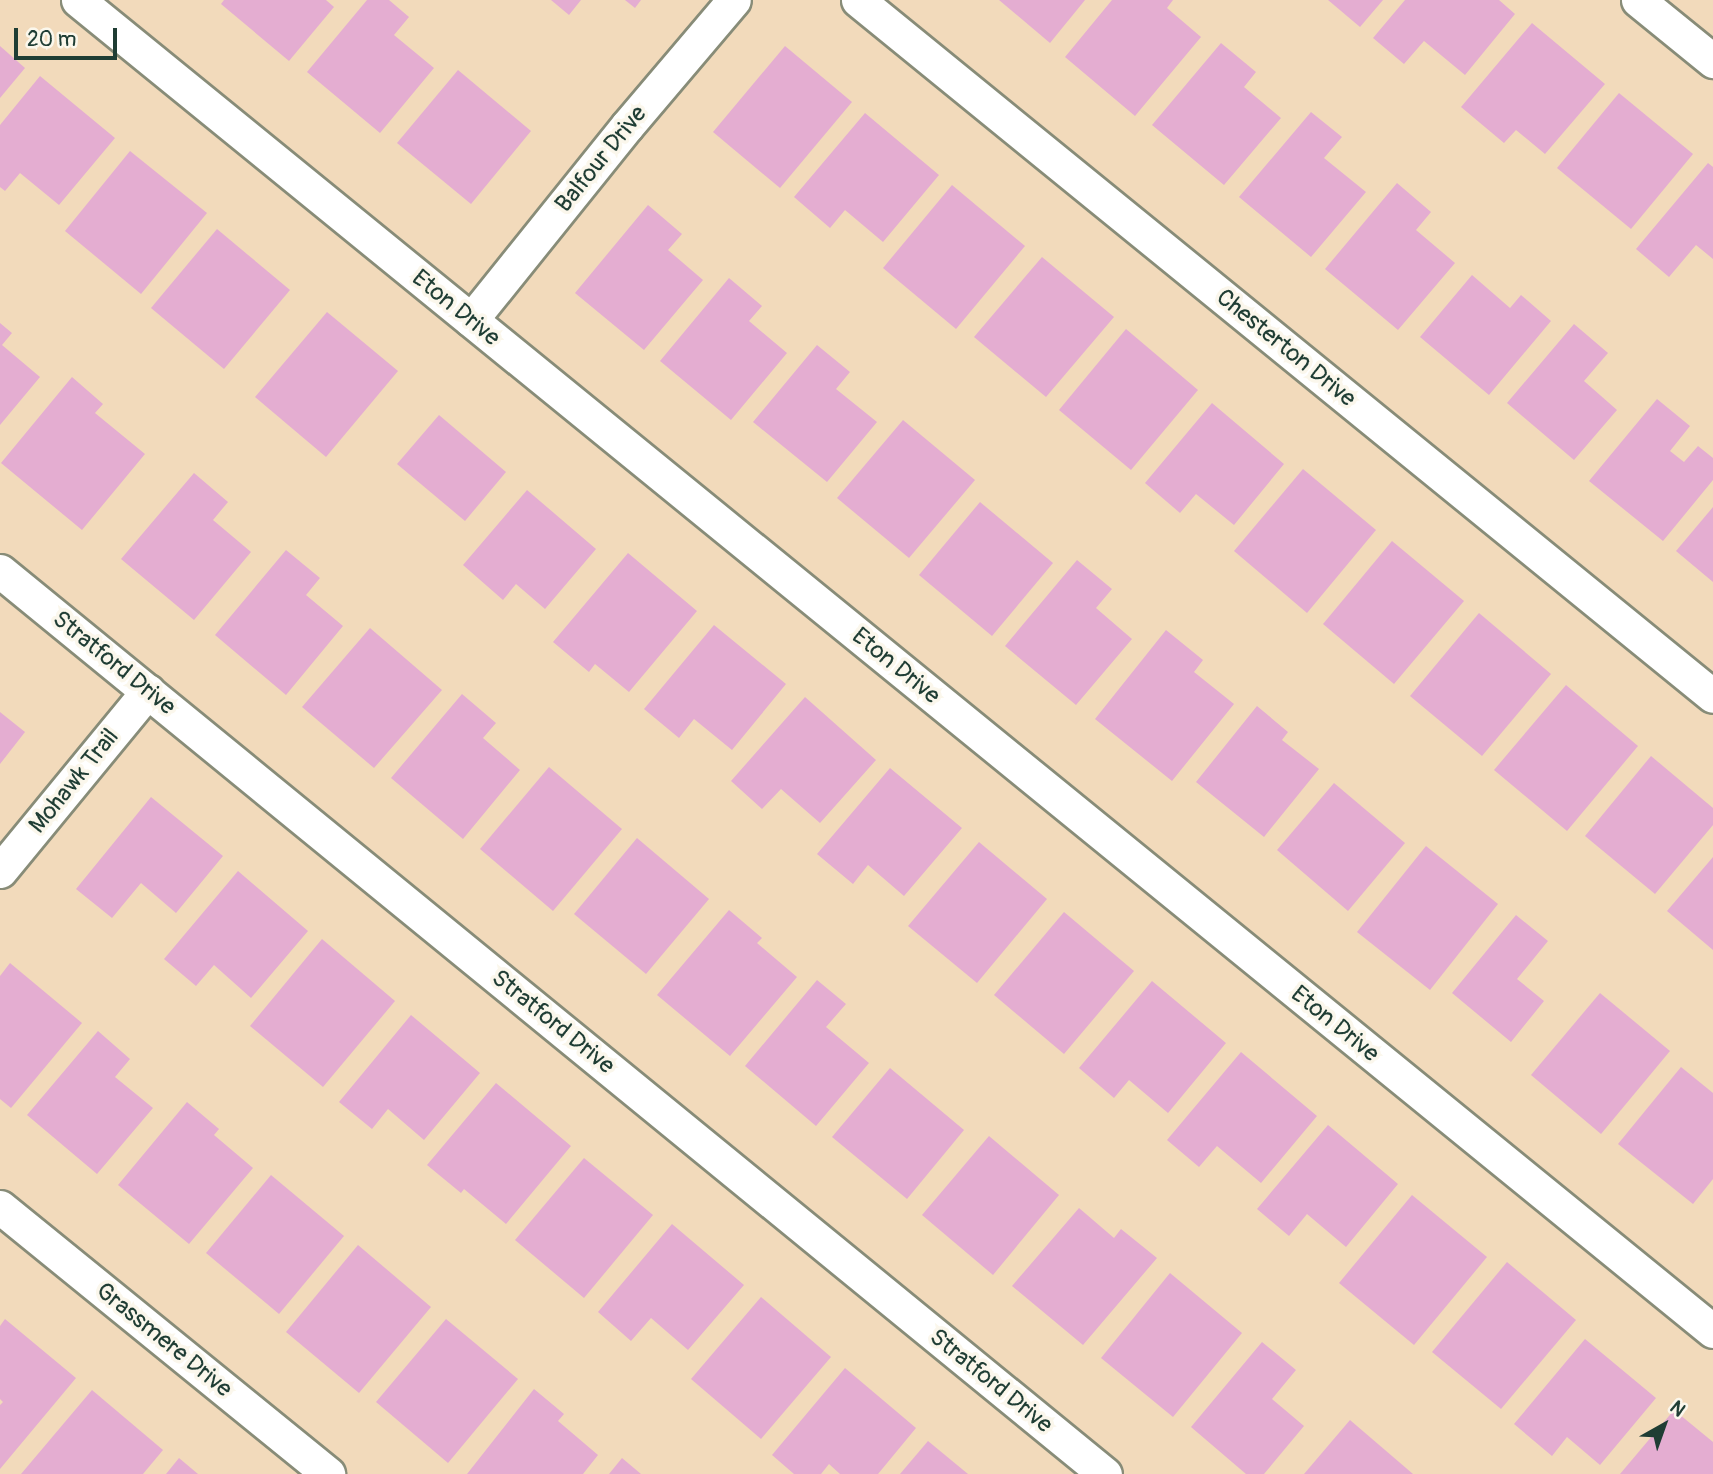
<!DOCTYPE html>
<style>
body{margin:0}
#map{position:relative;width:1713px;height:1474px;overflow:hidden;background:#f2dabb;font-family:Pangolin,sans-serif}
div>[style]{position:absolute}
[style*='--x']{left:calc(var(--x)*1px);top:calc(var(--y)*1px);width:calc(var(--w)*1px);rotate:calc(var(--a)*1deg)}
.building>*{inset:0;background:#e4add1}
.roads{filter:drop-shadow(2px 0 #888c78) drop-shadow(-2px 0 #888c78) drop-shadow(0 2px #888c78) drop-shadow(0 -2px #888c78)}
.minor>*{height:33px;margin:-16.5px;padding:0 16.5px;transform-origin:16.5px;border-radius:16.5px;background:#fff}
span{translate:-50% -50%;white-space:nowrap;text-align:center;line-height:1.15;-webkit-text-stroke:7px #fbf7ec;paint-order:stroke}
.street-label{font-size:24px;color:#1f3d34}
.north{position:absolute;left:1629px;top:1390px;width:70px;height:70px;-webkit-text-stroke:5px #fbf7ec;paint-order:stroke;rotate:40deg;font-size:19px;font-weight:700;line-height:28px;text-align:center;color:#1f3d34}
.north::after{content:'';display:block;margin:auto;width:24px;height:32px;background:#1f3d34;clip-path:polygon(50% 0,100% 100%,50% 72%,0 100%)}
.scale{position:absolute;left:14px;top:28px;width:103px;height:32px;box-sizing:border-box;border:4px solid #1f3d34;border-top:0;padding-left:9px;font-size:21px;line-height:24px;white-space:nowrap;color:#1f3d34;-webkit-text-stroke:5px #fbf7ec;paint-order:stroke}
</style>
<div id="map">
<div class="building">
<i style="clip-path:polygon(224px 0,326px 0,334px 7px,289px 61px,221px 4px)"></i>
<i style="clip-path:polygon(367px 0,389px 0,409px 17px,394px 35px,434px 68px,380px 133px,307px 72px)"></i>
<i style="clip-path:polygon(551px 0,581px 0,569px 15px)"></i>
<i style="clip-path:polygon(625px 0,641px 0,635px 8px)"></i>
<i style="clip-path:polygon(999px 0,1085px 0,1050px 43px)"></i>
<i style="clip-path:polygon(1112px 0,1173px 0,1167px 8px,1201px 37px,1135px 116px,1065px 57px)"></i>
<i style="clip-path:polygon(1328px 0,1383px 0,1360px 27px)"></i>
<i style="clip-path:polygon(1405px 0,1499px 0,1515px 14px,1465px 75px,1424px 41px,1404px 64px,1373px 38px)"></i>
<i style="clip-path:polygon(1532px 23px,1605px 84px,1545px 154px,1516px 130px,1504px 143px,1461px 107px)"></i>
<i style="clip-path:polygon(1221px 43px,1256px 72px,1244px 87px,1281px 118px,1224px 185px,1152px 125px)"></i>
<i style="clip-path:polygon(0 46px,25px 68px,0 98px)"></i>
<i style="clip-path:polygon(785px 46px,852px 102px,780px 188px,713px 132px)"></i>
<i style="clip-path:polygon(458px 70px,531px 131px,471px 204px,397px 143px)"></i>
<i style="clip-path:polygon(40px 76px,115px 138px,59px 205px,20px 173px,5px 191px,0 187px,0 125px)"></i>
<i style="clip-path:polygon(1619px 93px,1693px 154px,1631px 229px,1557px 168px)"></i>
<i style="clip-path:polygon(1311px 112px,1342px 137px,1324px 158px,1366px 192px,1311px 257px,1239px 197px)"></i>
<i style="clip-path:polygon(865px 113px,939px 175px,883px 242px,845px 210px,830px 228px,794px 197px)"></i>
<i style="clip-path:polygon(130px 151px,207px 213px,141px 294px,65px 231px)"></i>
<i style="clip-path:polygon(1708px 163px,1713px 167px,1713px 259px,1696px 245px,1669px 277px,1636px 249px)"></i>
<i style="clip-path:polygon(1397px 183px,1431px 212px,1416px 230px,1455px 263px,1398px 330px,1325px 269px)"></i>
<i style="clip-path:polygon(952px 185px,1025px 246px,956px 329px,883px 268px)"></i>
<i style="clip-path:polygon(648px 205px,682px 234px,668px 250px,703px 280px,644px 350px,575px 293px)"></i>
<i style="clip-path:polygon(217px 229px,290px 290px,224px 369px,151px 308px)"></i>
<i style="clip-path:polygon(1042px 257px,1114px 317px,1046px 397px,974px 337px)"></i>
<i style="clip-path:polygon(1472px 275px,1510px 308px,1521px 295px,1551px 321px,1489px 395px,1420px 337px)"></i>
<i style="clip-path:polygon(729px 278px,762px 306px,749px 321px,787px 353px,731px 420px,660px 361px)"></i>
<i style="clip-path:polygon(327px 312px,398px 371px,326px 457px,255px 397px)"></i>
<i style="clip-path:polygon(0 323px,12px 333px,2px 345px,40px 377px,0 425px)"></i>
<i style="clip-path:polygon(1574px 324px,1608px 353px,1584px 381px,1617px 410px,1574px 460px,1507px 403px)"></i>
<i style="clip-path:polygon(1126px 329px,1198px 390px,1131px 470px,1059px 410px)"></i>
<i style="clip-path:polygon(817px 345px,850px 372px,836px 389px,877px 422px,827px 482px,753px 422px)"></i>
<i style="clip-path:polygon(72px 377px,103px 404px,95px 413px,145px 454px,82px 530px,1px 463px)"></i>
<i style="clip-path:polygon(1657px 399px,1690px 426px,1670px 451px,1684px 462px,1698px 446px,1713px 458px,1713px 480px,1663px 541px,1589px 481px)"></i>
<i style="clip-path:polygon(1212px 403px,1284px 464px,1234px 525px,1196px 494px,1180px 513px,1145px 483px)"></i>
<i style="clip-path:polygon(439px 415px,506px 472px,465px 521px,397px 464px)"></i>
<i style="clip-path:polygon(903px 420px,975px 480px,909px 558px,837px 498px)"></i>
<i style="clip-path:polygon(1303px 469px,1376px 530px,1307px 613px,1234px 551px)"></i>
<i style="clip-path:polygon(194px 473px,228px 502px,213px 520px,251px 552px,194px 620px,121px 559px)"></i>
<i style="clip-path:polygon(527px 490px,596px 549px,545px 609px,516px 584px,503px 600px,463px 565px)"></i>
<i style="clip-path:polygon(980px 502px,1053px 563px,992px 636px,919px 575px)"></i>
<i style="clip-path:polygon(1713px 507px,1713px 582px,1676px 551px)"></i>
<i style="clip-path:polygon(1392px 541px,1464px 601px,1394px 684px,1323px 624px)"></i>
<i style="clip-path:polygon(286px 550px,320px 578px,306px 595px,343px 626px,286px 695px,215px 635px)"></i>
<i style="clip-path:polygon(628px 553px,697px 611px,629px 692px,595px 664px,589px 672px,553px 642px)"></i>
<i style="clip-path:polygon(1077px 560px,1112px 589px,1096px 608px,1132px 639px,1076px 705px,1005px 646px)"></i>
<i style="clip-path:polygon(1479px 613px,1551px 674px,1482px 756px,1410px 696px)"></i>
<i style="clip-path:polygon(714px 625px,786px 684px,732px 750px,694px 719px,679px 738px,644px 709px)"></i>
<i style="clip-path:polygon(370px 628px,442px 690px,374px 768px,302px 707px)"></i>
<i style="clip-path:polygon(1166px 630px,1203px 660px,1194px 672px,1234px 704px,1172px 781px,1095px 719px)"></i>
<i style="clip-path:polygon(1566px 685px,1638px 746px,1567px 831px,1494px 770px)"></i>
<i style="clip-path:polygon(462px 694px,496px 723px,483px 738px,520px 770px,463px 839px,391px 778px)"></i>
<i style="clip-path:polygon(805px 697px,876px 760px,820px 823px,781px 789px,762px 809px,731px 781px)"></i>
<i style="clip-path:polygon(1257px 706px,1288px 732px,1282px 740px,1319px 769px,1264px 837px,1196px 782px)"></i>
<i style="clip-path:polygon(0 712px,25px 732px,0 764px)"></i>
<i style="clip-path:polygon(1651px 756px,1713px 808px,1713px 825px,1655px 894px,1585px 836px)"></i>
<i style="clip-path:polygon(549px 767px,622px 829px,553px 911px,480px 849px)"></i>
<i style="clip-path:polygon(890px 768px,962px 828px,904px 896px,868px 865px,853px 884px,817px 854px)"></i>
<i style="clip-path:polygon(1334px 783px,1405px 843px,1348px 911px,1277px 850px)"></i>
<i style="clip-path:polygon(151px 797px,223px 856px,176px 913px,141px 883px,112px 918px,76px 889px)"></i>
<i style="clip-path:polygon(637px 838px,709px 899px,646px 974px,574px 914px)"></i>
<i style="clip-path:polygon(979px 842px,1047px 899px,977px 983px,908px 926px)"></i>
<i style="clip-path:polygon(1426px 846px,1498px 904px,1430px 990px,1357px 932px)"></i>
<i style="clip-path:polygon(1713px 857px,1713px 950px,1667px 911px)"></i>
<i style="clip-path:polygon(238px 871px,308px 931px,251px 998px,214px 965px,196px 986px,164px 959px)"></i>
<i style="clip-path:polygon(729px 910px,762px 938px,757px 943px,797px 977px,730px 1056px,657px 995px)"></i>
<i style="clip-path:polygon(1064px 912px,1134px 971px,1064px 1054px,994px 995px)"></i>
<i style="clip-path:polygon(1516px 915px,1548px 941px,1517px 979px,1544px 1001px,1511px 1042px,1452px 993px)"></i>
<i style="clip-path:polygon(322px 939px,395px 1001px,323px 1087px,250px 1026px)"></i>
<i style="clip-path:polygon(10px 963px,82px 1023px,11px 1108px,0 1099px,0 976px)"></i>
<i style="clip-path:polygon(817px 980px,846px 1004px,826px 1027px,869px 1063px,816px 1126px,745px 1066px)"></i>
<i style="clip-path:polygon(1152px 981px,1226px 1043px,1168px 1113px,1129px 1080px,1114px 1098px,1079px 1068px)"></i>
<i style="clip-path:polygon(1600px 993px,1670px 1051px,1601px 1134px,1531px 1075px)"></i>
<i style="clip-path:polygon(411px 1015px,480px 1073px,424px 1140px,388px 1109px,372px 1129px,339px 1102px)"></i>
<i style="clip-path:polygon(98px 1031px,130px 1059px,115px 1077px,153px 1108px,97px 1174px,27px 1115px)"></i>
<i style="clip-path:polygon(1241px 1052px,1317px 1116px,1261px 1183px,1217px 1146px,1199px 1167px,1167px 1140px)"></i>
<i style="clip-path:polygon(1681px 1067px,1713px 1093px,1713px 1179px,1693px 1204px,1618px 1144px)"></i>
<i style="clip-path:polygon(890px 1068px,964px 1130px,907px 1199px,832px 1137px)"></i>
<i style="clip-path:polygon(496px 1083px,571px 1146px,506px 1224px,464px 1189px,461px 1193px,427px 1165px)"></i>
<i style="clip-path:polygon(187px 1102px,219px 1129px,214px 1135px,253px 1168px,189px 1244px,118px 1185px)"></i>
<i style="clip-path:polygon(1328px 1125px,1398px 1184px,1346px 1247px,1307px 1214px,1289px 1236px,1257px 1209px)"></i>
<i style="clip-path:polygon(989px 1136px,1059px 1195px,993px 1275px,922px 1215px)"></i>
<i style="clip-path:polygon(584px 1158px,653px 1215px,584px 1298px,515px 1240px)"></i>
<i style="clip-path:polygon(271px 1175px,344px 1236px,279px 1314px,206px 1253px)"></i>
<i style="clip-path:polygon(1412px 1195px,1487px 1257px,1414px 1345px,1339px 1283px)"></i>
<i style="clip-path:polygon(1079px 1208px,1114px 1238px,1121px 1229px,1157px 1258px,1083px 1345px,1012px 1286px)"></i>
<i style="clip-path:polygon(672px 1224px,744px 1285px,688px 1350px,651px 1318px,631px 1341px,598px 1312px)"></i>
<i style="clip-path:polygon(358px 1245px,431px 1307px,359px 1393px,286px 1332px)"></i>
<i style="clip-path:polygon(1507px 1262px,1576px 1320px,1501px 1409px,1432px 1352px)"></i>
<i style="clip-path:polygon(1170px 1273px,1242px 1333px,1173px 1417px,1101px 1358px)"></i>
<i style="clip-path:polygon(761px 1297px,831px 1357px,761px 1439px,691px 1379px)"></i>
<i style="clip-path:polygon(5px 1319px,76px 1378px,0 1469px,0 1405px,3px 1402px,0 1399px,0 1326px)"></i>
<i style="clip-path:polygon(446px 1319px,518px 1379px,448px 1463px,376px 1402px)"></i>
<i style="clip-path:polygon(1585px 1339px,1656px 1398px,1600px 1465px,1567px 1437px,1552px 1456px,1514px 1424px)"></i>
<i style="clip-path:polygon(1262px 1342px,1296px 1370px,1272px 1399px,1304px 1426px,1264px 1474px,1246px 1474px,1191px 1427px)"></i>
<i style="clip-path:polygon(845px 1368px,916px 1428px,878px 1474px,840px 1474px,829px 1464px,821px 1474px,794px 1474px,772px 1455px)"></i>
<i style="clip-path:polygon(534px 1389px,564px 1414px,558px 1421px,598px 1455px,583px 1474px,467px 1474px)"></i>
<i style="clip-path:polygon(92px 1390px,163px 1450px,143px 1474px,21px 1474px)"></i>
<i style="clip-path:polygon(1674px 1410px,1713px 1442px,1713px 1474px,1620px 1474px)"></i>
<i style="clip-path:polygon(1350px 1420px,1413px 1474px,1304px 1474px)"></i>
<i style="clip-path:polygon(928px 1441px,968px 1474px,900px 1474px)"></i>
<i style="clip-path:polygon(179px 1458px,198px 1474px,166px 1474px)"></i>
<i style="clip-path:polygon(622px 1458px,641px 1474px,609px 1474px)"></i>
</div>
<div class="roads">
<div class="minor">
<i style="--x:78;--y:0;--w:2108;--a:39.15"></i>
<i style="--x:858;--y:0;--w:1102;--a:39.15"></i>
<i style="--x:1638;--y:0;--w:97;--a:39.1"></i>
<i style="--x:471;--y:320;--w:249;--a:-51.2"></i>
<i style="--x:627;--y:126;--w:165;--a:-49.7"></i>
<i style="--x:0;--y:571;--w:1427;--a:39.26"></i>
<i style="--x:0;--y:871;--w:233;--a:-50.6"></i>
<i style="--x:0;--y:1207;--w:423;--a:39.1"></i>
</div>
</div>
<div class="street-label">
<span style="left:601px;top:159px;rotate:-51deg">Balfour Drive</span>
<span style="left:456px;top:308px;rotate:39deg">Eton Drive</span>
<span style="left:1286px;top:348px;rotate:39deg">Chesterton Drive</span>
<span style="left:114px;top:663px;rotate:39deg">Stratford Drive</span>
<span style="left:896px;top:666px;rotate:39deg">Eton Drive</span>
<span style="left:74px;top:781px;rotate:-51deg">Mohawk Trail</span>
<span style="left:553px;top:1022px;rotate:39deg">Stratford Drive</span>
<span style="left:1335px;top:1024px;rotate:39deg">Eton Drive</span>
<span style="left:164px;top:1340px;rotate:39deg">Grassmere Drive</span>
<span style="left:991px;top:1381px;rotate:39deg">Stratford Drive</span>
</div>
<div class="north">N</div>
<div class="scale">20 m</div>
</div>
